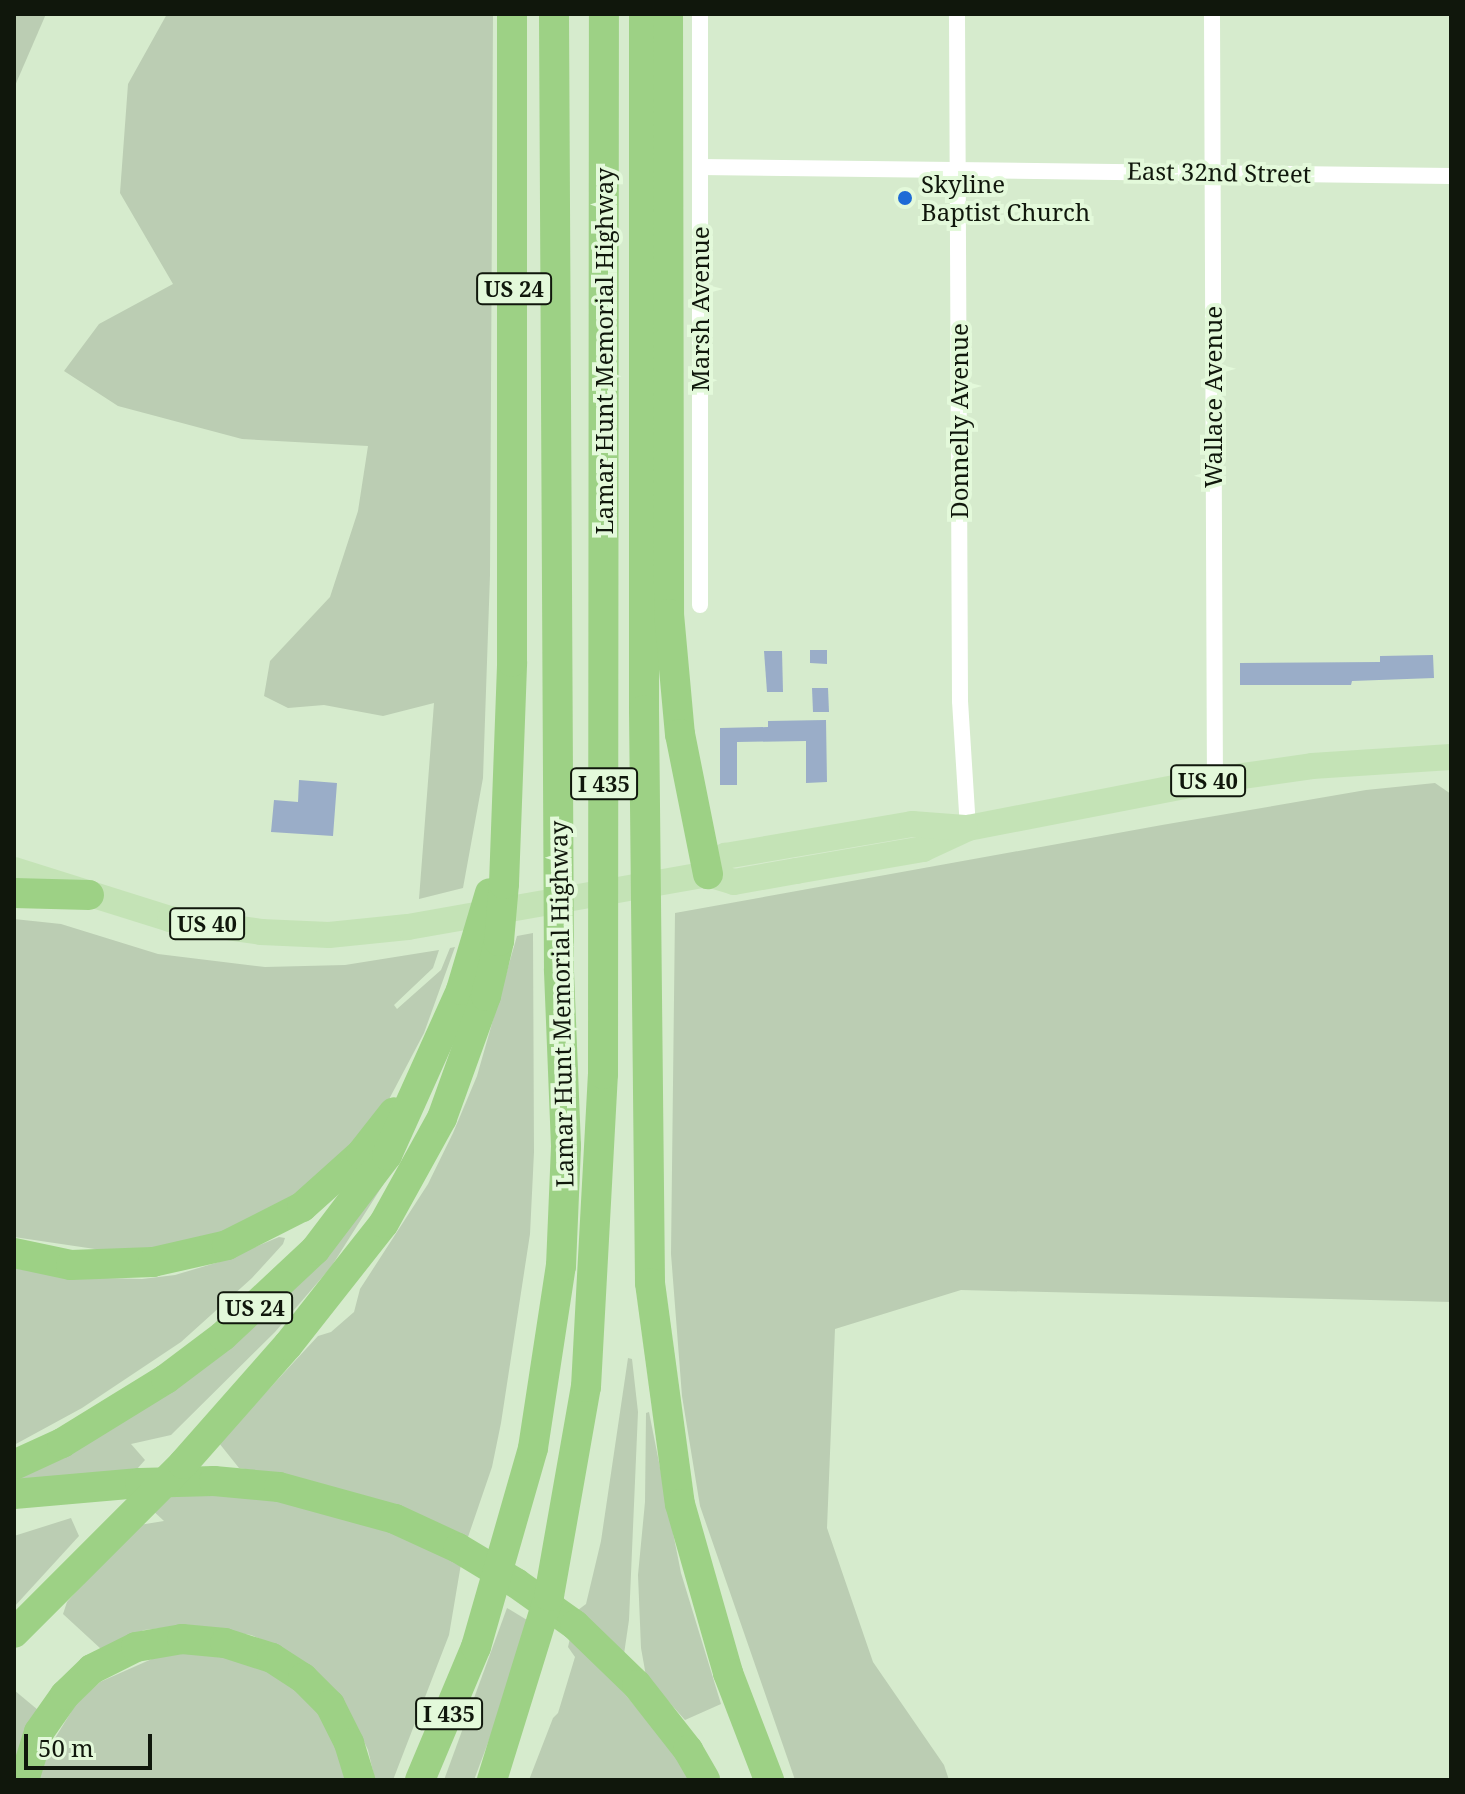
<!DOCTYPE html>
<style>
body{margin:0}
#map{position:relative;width:1465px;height:1794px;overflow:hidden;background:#d6ebcd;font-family:"Noto Serif",serif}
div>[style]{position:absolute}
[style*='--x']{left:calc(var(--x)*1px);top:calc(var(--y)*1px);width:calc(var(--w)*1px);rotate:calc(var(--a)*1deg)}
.green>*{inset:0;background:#bbcdb3}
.building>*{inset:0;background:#9aadc8}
.street>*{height:16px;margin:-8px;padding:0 8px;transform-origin:8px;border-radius:8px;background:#fff}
.primary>*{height:26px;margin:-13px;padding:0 13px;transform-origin:13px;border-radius:13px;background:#c4e3b6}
.highway>*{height:30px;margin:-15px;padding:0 15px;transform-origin:15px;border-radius:15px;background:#9dd185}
.dots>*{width:22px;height:22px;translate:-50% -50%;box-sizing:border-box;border:4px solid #e3f9da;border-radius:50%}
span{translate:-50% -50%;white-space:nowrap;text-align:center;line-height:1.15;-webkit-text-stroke:8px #e3f9da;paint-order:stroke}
.shield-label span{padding:2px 6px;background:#e3f9da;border:2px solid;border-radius:6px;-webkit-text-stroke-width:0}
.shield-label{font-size:22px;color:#10170c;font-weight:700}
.street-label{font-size:24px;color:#10170c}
.poi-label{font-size:24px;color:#10170c}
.left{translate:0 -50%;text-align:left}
.frame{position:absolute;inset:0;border:16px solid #10170c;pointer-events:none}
.scale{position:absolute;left:24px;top:1734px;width:128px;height:36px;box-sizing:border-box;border:4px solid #10170c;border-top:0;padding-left:10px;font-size:24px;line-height:28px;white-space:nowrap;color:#10170c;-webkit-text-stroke:6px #e3f9da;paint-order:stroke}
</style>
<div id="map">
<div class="green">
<i style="clip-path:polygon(14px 14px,46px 14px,14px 88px)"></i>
<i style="clip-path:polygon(167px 14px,493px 14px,490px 575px,483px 778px,463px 888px,419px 899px,434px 703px,383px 716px,324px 705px,288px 708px,264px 696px,270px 661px,330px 597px,358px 511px,368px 446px,242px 439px,118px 406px,64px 371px,99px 324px,173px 284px,120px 193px,128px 84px)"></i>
<i style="clip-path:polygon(1435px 783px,1451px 794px,1451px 1302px,961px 1290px,835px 1329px,827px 1528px,873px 1662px,944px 1765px,949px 1780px,795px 1780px,700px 1506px,682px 1396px,671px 1254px,675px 913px,1162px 825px,1366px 790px)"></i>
<i style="clip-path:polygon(14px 919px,61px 924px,158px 954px,265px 967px,345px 965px,439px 950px,433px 968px,394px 1005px,397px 1009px,441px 970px,450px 948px,455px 947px,424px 1033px,386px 1105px,320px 1177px,261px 1217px,190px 1243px,115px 1252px,14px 1237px)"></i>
<i style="clip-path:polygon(533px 933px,534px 1152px,530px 1234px,501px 1423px,492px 1467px,468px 1537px,271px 1473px,239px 1468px,219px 1443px,318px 1336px,331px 1332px,354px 1312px,360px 1289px,428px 1184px,453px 1133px,477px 1076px,517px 936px)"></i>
<i style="clip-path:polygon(400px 1158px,331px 1267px,275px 1332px,171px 1435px,131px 1444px,145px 1460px,137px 1469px,14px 1486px,14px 1469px,170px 1380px)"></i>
<i style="clip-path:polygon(279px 1237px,285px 1238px,283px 1244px,252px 1278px,181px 1342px,82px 1408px,14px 1445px,14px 1268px,67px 1277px,142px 1279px,175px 1275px,219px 1262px)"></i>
<i style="clip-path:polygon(628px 1358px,632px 1359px,638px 1412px,629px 1620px,624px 1654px,578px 1610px,586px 1604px,601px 1541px)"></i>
<i style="clip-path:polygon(649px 1412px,681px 1573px,721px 1704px,685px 1720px,646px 1676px,641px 1648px,638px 1575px,645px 1502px,646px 1413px)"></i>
<i style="clip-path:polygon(200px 1490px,320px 1505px,462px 1558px,449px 1635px,393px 1780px,375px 1780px,368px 1750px,353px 1719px,284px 1649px,251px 1635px,190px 1625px,144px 1630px,101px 1649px,63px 1614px,67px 1602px,133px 1526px,164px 1521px,149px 1507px,159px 1495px)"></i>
<i style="clip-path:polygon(71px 1518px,79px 1536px,14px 1607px,14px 1536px)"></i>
<i style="clip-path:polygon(507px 1608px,527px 1620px,492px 1732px,474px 1780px,444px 1780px)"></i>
<i style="clip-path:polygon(572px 1630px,696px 1780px,529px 1780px,553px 1718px,558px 1713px,575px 1657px,568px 1647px)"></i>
<i style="clip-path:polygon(163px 1654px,227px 1654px,284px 1679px,322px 1716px,350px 1780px,39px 1780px,49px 1748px,76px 1704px,100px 1682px)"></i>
<i style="clip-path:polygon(14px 1690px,38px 1710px,14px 1768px)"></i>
</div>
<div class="building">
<i style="clip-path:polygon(810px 650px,827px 650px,827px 664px,810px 663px)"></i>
<i style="clip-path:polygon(764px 651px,782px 651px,783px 692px,767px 692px)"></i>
<i style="clip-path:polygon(1433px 655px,1434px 678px,1352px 681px,1351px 685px,1240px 685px,1240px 663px,1380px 662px,1380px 656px)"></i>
<i style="clip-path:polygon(812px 688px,828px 688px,829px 712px,813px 712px)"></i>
<i style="clip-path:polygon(826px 720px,827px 782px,806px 783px,806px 741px,737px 742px,737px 785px,720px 785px,720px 728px,768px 727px,768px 721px)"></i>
<i style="clip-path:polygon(299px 780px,337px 783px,333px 836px,271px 832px,274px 800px,298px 802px)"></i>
</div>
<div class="street">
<i style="--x:700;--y:14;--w:591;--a:90"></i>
<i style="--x:957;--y:14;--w:687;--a:89.75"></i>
<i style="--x:960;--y:701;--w:127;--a:86.4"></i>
<i style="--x:1212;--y:14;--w:766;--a:89.78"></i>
<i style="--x:700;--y:167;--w:751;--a:0.69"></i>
</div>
<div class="primary">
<i style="--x:14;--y:870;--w:164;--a:17.4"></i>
<i style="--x:170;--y:919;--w:92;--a:8.1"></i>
<i style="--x:261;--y:932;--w:68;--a:2.5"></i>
<i style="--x:329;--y:935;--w:79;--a:-5.8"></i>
<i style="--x:408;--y:927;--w:305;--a:-10"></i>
<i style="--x:708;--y:874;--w:27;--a:17"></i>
<i style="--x:734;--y:882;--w:63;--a:-10.1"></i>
<i style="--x:796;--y:871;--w:129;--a:-9.8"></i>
<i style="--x:923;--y:849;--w:50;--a:-25"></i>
<i style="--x:968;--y:828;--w:252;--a:-11"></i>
<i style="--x:1215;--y:780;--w:98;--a:-8.2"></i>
<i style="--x:1312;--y:766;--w:139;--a:-3.7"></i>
<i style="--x:708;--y:874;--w:25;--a:-47"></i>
<i style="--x:725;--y:856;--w:190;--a:-9.7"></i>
<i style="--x:912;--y:824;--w:53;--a:4.3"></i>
</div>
<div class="highway">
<i style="--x:644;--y:14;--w:696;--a:90"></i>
<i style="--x:644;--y:710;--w:573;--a:89.4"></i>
<i style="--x:650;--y:1283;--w:223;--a:82.3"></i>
<i style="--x:680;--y:1504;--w:176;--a:74.1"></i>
<i style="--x:728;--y:1673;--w:115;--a:69"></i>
<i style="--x:668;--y:14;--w:600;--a:89.9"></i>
<i style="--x:669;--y:614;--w:121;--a:84.8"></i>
<i style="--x:680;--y:734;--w:143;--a:78.7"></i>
<i style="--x:14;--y:893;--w:75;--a:1.5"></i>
<i style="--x:14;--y:1253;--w:58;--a:11.9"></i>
<i style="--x:71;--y:1265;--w:82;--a:-2.1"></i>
<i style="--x:153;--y:1262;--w:76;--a:-12.9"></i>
<i style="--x:227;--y:1245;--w:84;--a:-26.9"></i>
<i style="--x:302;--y:1207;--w:79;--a:-41.9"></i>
<i style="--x:361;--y:1154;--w:53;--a:-51.8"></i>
<i style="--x:14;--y:1465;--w:53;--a:-24.6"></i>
<i style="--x:62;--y:1443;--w:122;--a:-31.6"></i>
<i style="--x:166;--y:1379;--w:71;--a:-37"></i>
<i style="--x:223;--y:1336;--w:126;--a:-43.1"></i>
<i style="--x:315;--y:1250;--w:119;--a:-52.8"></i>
<i style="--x:387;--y:1155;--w:181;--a:-65.8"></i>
<i style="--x:461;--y:990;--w:101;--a:-73.4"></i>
<i style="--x:14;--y:1494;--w:126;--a:-5"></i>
<i style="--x:140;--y:1483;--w:74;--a:-1.5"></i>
<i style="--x:214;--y:1481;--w:65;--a:5.3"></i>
<i style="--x:279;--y:1487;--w:120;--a:15.4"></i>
<i style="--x:395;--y:1519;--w:69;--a:24.7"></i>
<i style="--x:458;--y:1548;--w:68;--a:31.1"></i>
<i style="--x:516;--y:1583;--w:72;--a:35.4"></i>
<i style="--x:575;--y:1625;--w:86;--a:44.1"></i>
<i style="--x:637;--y:1685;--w:83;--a:51.9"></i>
<i style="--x:688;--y:1750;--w:34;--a:60"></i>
<i style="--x:14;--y:1633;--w:239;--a:-45"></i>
<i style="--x:183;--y:1464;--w:159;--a:-48.6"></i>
<i style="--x:288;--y:1345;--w:155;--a:-51.8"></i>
<i style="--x:384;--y:1223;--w:120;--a:-61.1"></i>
<i style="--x:442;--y:1118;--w:130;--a:-70.2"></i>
<i style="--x:486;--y:996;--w:57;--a:-76.7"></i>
<i style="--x:499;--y:941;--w:57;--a:-85"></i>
<i style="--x:504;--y:884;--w:222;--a:-87.9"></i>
<i style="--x:512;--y:662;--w:648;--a:-90"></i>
<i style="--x:24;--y:1780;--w:50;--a:-72.6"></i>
<i style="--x:39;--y:1732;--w:45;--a:-54.9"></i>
<i style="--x:65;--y:1695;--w:37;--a:-44"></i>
<i style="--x:92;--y:1669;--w:49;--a:-26.6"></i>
<i style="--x:136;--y:1647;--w:47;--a:-9.9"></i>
<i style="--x:182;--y:1639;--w:43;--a:5.3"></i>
<i style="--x:225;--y:1643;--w:49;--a:17.7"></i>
<i style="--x:272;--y:1658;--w:37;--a:33"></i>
<i style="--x:303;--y:1678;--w:38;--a:45"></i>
<i style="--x:330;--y:1705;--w:42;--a:63.4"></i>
<i style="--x:349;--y:1743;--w:39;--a:73"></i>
<i style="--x:420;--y:1780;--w:144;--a:-67.2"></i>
<i style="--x:476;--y:1647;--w:207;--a:-74"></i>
<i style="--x:533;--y:1448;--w:184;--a:-81.3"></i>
<i style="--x:561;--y:1266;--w:120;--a:-87.6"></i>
<i style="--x:566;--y:1146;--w:177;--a:-92.3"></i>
<i style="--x:559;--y:969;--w:955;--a:-90.3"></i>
<i style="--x:492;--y:1780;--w:193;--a:-72.8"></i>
<i style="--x:549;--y:1596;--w:212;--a:-80"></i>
<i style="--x:586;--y:1387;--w:313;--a:-86.9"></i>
<i style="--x:603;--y:1074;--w:1060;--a:-89.95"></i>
</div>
<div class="dots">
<i style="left:905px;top:198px;background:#1e6bd6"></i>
</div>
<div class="shield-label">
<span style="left:514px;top:289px">US 24</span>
<span style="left:1208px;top:781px">US 40</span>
<span style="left:604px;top:784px">I 435</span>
<span style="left:207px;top:924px">US 40</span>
<span style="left:255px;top:1308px">US 24</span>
<span style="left:449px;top:1714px">I 435</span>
</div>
<div class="street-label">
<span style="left:1219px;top:172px;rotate:1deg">East 32nd Street</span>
<span style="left:700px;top:309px;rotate:-90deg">Marsh Avenue</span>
<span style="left:604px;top:351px;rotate:-90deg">Lamar Hunt Memorial Highway</span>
<span style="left:1213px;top:397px;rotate:-90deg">Wallace Avenue</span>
<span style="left:959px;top:421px;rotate:-90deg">Donnelly Avenue</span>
<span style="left:561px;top:1004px;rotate:-91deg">Lamar Hunt Memorial Highway</span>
</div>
<div class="poi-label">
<span class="left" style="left:921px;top:198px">Skyline<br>Baptist Church</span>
</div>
<div class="frame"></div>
<div class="scale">50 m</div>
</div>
